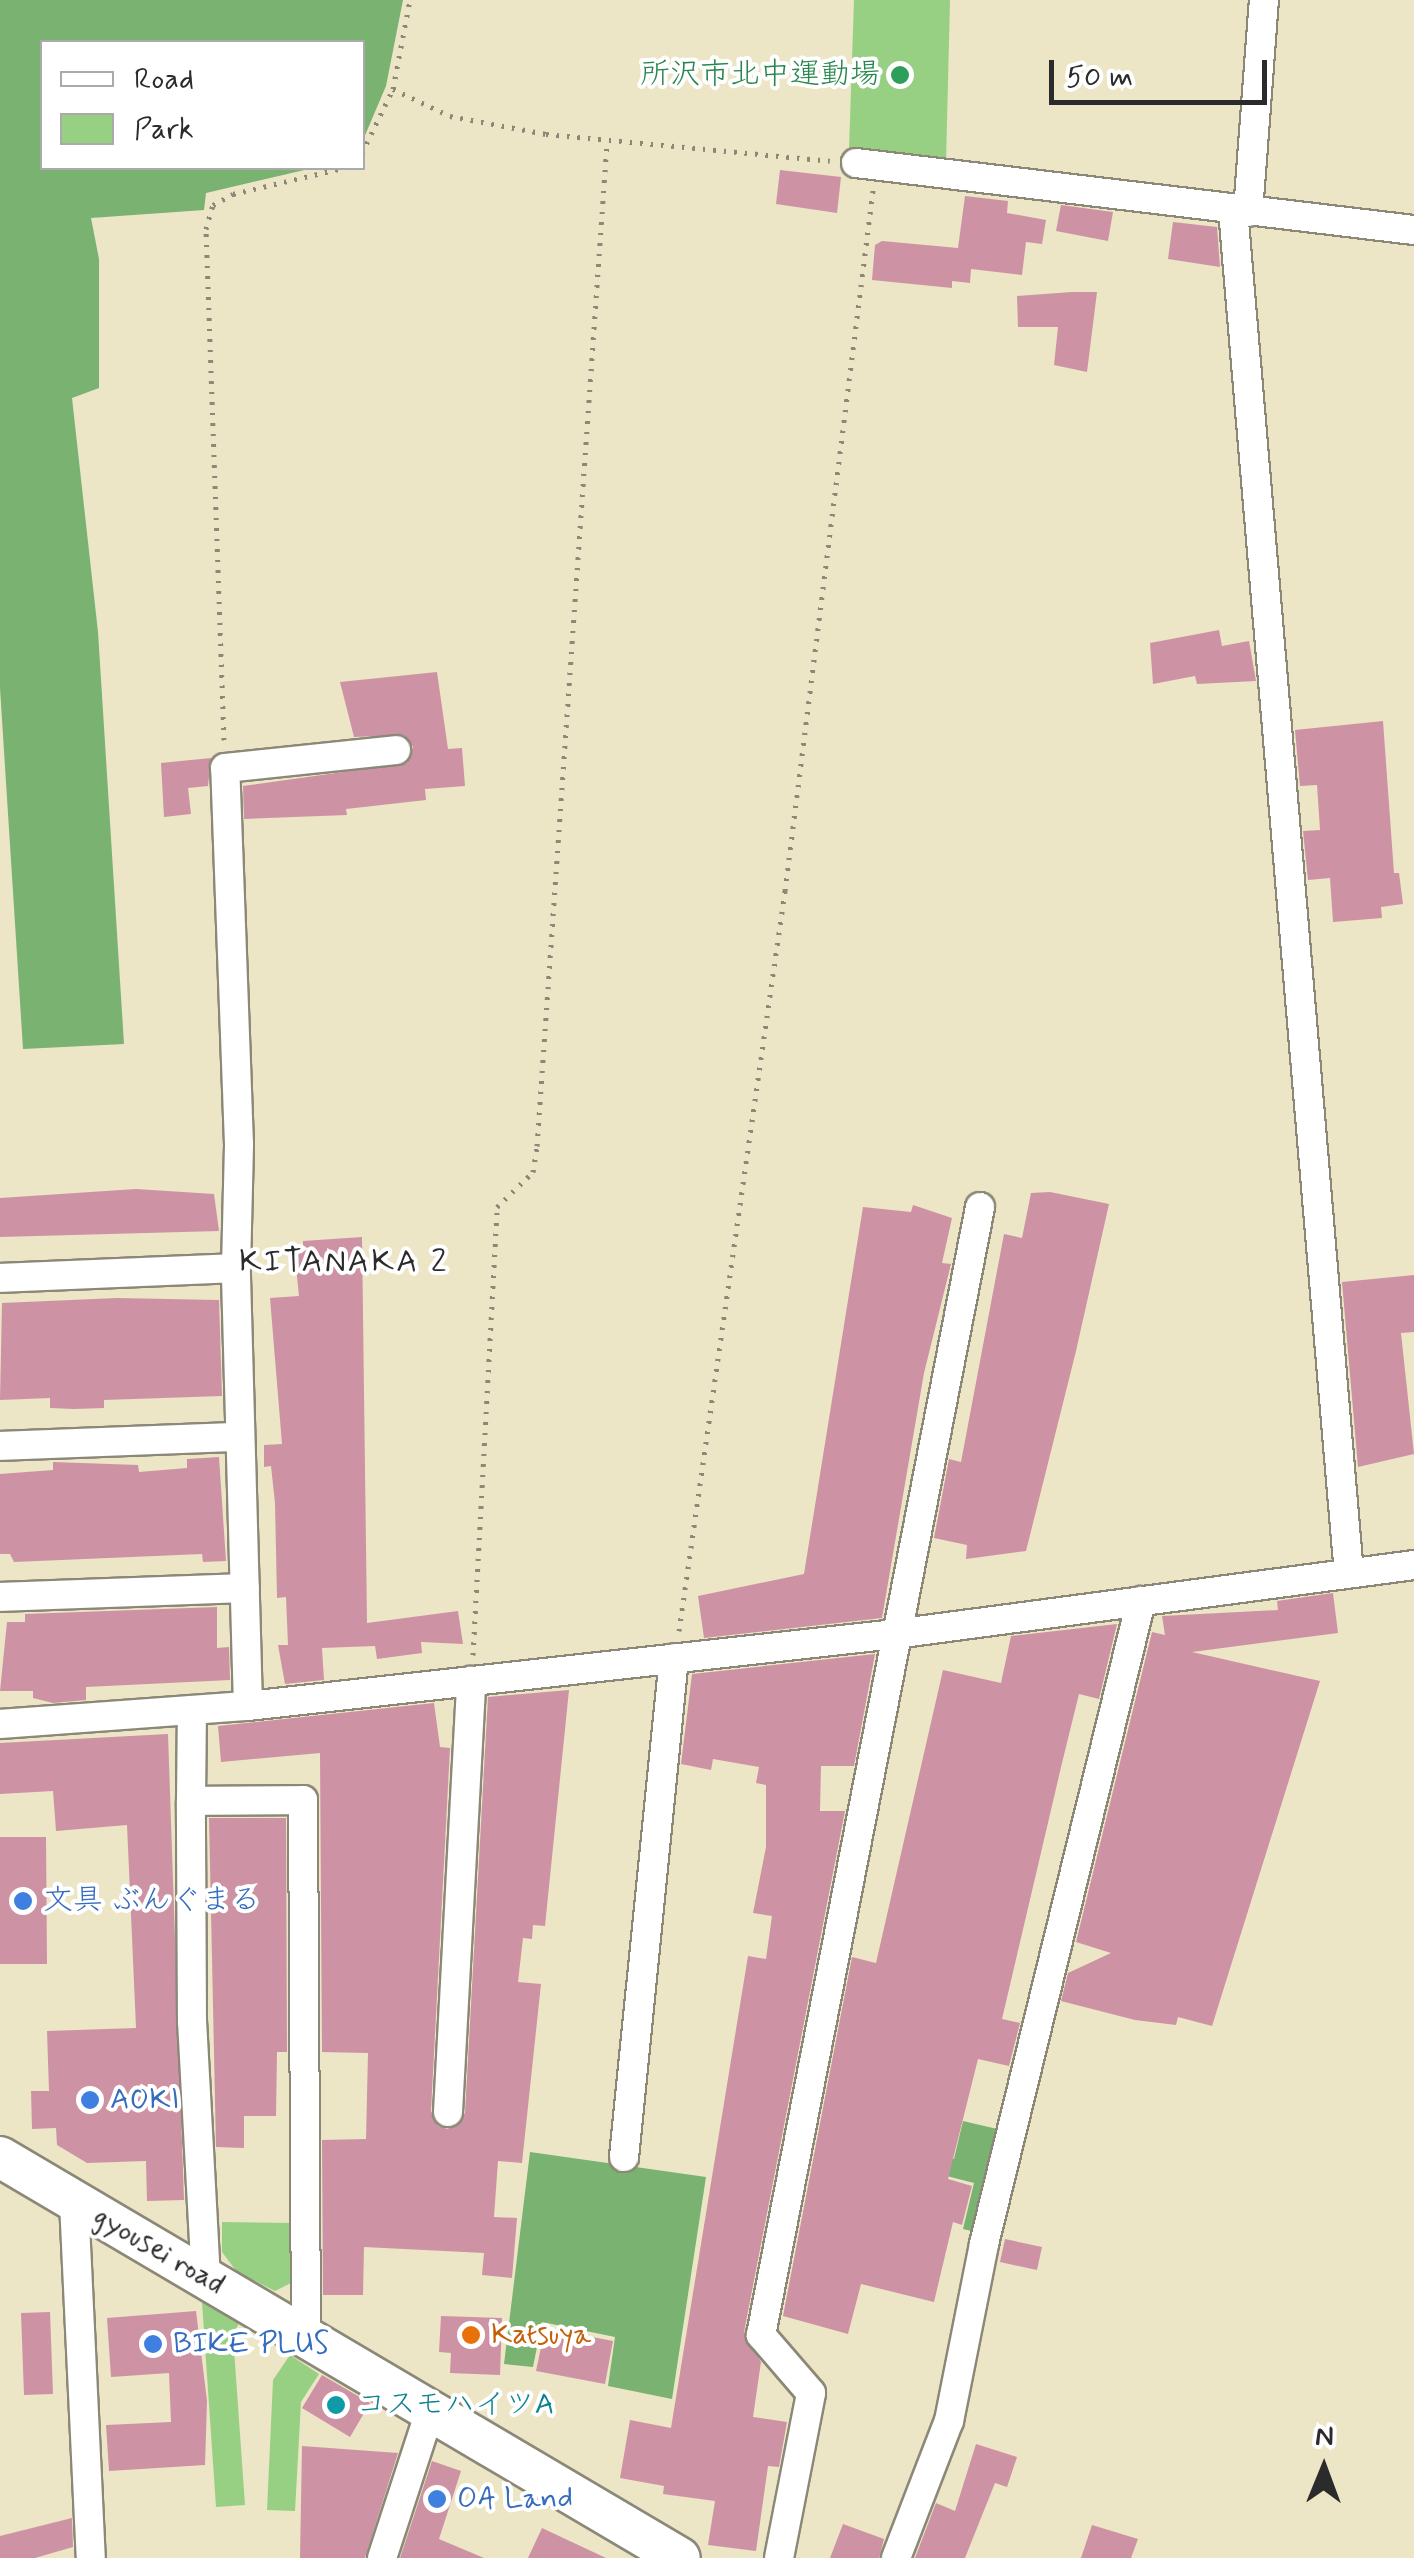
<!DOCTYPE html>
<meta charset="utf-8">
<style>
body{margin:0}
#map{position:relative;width:1414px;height:2558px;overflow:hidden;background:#ece5c6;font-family:Mynerve,"Klee One",sans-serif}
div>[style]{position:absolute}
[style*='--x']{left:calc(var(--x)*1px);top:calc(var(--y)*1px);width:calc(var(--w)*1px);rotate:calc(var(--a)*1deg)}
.green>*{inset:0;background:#97d083}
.forest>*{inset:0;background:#79b271}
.building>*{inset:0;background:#cd93a4}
.path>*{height:5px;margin-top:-2.5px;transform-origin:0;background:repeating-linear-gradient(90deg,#8c8878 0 2.5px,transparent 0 10.5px)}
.roads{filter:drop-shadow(2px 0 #8c8878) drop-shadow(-2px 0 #8c8878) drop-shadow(0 2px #8c8878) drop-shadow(0 -2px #8c8878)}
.minor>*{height:28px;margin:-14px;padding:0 14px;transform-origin:14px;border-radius:14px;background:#fff}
.highway>*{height:40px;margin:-20px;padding:0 20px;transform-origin:20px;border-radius:20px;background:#fff}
.dots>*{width:28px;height:28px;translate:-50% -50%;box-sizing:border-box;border:5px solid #fff;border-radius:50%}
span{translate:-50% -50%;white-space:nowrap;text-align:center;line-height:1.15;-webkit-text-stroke:8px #fff;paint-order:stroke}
.leisure-label{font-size:30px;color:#27864d}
.right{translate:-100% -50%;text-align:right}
.shop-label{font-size:30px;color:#366cbe}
.left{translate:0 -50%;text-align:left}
.street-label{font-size:30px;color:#2b2b2b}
.food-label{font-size:30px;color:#c56008}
.culture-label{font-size:30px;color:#0d838f}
.neighbourhood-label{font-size:32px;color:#2b2b2b;letter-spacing:2.5px}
.legend{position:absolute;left:40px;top:40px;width:325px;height:130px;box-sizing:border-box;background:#fff;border:2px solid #aaa;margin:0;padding:12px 18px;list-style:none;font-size:30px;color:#2b2b2b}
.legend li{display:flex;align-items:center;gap:20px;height:50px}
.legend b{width:50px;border:2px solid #aaa}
.north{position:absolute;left:1274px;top:2418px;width:100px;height:100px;-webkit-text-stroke:8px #fff;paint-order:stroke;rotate:1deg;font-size:28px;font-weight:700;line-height:40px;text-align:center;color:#2b2b2b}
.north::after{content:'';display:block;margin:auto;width:35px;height:45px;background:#2b2b2b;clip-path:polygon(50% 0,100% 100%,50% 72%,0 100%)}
.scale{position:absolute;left:1049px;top:60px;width:218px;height:45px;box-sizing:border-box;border:5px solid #2b2b2b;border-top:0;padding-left:12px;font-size:30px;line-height:35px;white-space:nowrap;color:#2b2b2b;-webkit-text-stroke:8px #fff;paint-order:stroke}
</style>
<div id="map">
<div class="green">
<i style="clip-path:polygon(854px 0,950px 0,946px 163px,849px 150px)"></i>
<i style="clip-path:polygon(222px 2222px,295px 2223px,293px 2282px,275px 2291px,237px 2272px,222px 2252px)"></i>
<i style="clip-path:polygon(202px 2302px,239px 2323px,233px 2335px,245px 2505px,216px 2507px)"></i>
<i style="clip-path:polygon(290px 2355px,319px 2374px,301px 2402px,295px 2511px,267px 2510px,273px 2380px)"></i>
</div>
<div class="forest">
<i style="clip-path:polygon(0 0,403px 0,386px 86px,363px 140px,362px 42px,42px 42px,42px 168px,313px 168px,206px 193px,204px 210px,91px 218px,99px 259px,99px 388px,72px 398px,98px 632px,124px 1044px,23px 1049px,0 688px)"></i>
<i style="clip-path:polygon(963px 2121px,1010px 2132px,984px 2234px,963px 2229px,974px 2183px,892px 2162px,896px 2145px,954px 2159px)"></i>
<i style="clip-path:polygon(530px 2152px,706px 2177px,672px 2399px,608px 2386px,615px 2337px,542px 2322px,533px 2367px,504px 2364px)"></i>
</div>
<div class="building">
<i style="clip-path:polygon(780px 170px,841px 177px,837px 213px,776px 204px)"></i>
<i style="clip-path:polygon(965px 196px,1008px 201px,1007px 213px,1046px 220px,1042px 244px,1026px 242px,1022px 275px,971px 269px,970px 283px,952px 281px,952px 288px,872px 280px,875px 245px,882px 241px,958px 248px)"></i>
<i style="clip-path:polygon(1061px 205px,1113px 212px,1108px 241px,1056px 231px)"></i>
<i style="clip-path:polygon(1173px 222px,1217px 227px,1220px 267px,1168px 259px)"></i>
<i style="clip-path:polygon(1072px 292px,1097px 292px,1087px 372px,1054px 365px,1058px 327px,1018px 327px,1017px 296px)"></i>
<i style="clip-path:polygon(1219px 630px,1222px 646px,1249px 641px,1256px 681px,1197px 684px,1195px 676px,1153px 684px,1150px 643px)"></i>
<i style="clip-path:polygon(437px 672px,448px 749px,462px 748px,465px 786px,425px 789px,426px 800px,346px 809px,347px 815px,244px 819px,243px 786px,407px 763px,413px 747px,404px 735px,354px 737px,340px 682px)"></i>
<i style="clip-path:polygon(1383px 721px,1394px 873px,1399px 873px,1403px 904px,1381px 907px,1382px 918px,1333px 922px,1330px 878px,1308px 880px,1303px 831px,1320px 830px,1317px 785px,1300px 786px,1295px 730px)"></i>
<i style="clip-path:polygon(211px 758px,208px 786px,188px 788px,191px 814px,164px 817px,161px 763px)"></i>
<i style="clip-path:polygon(136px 1189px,214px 1194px,219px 1231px,0 1237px,0 1198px)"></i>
<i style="clip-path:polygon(1050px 1192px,1109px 1204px,1076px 1351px,1026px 1551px,966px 1559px,967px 1545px,934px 1538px,949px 1459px,961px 1462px,1004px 1234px,1022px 1238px,1031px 1193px)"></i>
<i style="clip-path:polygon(913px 1205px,952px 1218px,942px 1263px,951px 1264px,924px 1373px,882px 1618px,704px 1638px,698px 1596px,804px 1574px,863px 1207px,911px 1212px)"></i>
<i style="clip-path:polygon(362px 1237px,367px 1623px,458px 1611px,463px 1644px,421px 1642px,422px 1653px,377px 1659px,375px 1646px,322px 1648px,324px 1680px,285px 1684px,278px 1645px,288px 1645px,286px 1597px,277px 1598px,275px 1503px,271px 1466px,264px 1467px,264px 1445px,282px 1444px,270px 1298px,299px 1296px,294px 1248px,303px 1247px,303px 1241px)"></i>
<i style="clip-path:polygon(1414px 1275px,1414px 1332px,1401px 1333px,1414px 1454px,1358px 1467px,1342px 1282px)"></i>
<i style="clip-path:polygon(117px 1298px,219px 1300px,222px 1396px,104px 1400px,104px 1408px,74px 1409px,50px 1408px,50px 1398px,0 1400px,2px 1303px)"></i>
<i style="clip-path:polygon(219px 1457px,226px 1561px,203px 1562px,202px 1554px,14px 1562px,10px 1554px,0 1554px,0 1474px,53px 1470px,53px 1462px,138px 1465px,139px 1472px,187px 1468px,187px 1459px)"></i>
<i style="clip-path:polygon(1333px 1593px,1338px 1633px,1192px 1652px,1320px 1681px,1212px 2026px,1178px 2017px,1176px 2025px,1135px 2020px,1061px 2001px,1068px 1973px,1111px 1953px,1076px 1942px,1152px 1632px,1165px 1635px,1162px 1616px,1278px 1610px,1277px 1601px)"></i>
<i style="clip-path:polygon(217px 1607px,217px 1648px,229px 1647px,230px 1680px,86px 1687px,86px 1700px,53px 1703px,33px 1698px,33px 1691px,0 1691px,7px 1622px,25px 1622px,25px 1614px)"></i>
<i style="clip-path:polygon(1117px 1624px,1099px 1699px,1079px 1694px,1062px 1763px,1002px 2019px,1020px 2023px,1009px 2066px,978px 2059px,948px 2179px,972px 2186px,962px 2225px,953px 2222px,934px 2302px,861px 2284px,848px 2334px,783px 2316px,852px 1957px,876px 1963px,943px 1670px,1001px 1683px,1011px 1636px)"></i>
<i style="clip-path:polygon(875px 1654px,854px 1766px,821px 1766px,820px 1811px,845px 1811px,744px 2332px,761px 2362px,753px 2417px,787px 2422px,779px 2467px,768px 2466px,756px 2551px,708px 2545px,715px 2501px,663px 2494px,664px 2486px,620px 2478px,630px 2420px,671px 2428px,748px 1956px,766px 1959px,772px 1916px,753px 1913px,766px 1847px,766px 1785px,756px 1783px,759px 1767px,713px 1759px,711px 1770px,681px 1764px,692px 1674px)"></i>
<i style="clip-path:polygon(569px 1690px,545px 1926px,533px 1925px,532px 1939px,523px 1938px,518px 1982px,541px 1984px,522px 2163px,498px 2161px,494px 2217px,517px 2218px,512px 2278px,482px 2275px,484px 2253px,364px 2247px,363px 2295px,323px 2295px,322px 2140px,366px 2139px,368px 2053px,322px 2052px,320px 1753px,221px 1762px,218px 1726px,434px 1703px,440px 1747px,450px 1748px,431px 2111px,438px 2126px,448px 2129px,465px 2113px,488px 1697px)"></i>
<i style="clip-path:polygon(168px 1734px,184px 2200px,147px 2201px,146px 2161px,87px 2163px,57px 2145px,56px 2128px,32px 2129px,31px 2091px,49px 2091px,47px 2031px,136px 2028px,127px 1825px,56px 1831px,53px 1791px,0 1794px,0 1743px)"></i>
<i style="clip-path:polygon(209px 1818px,286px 1818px,287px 2052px,277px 2052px,276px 2116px,244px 2116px,244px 2148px,216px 2147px)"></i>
<i style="clip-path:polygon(0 1837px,46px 1837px,47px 1964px,0 1964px)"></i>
<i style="clip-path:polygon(1005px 2239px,1042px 2247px,1037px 2270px,1000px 2262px)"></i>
<i style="clip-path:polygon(196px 2311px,207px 2401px,205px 2465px,109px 2471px,106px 2425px,171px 2422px,169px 2373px,111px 2377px,107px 2318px)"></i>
<i style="clip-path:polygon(50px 2312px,53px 2394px,24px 2395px,21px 2313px)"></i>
<i style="clip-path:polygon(441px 2316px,502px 2318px,500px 2375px,450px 2373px,451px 2353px,439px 2352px)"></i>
<i style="clip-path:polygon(545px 2328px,613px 2341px,605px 2384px,536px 2371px)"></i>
<i style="clip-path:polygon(322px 2375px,370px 2403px,350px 2437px,302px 2408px)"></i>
<i style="clip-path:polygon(976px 2444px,1017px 2457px,1007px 2487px,995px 2483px,965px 2558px,915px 2558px,936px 2503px,955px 2511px)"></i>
<i style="clip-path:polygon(302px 2446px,398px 2453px,365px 2558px,300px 2558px)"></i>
<i style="clip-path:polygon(432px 2461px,461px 2471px,439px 2539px,484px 2558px,400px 2558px)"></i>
<i style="clip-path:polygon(72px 2518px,73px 2547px,35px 2558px,0 2558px,0 2536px)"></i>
<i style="clip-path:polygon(843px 2524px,884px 2539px,879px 2558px,830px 2558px)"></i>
<i style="clip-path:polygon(1092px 2525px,1138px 2539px,1131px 2558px,1081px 2558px)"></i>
<i style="clip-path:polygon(542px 2528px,606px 2558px,528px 2558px)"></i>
</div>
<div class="path">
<i style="--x:393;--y:89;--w:63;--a:25.3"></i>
<i style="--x:450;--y:116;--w:98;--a:10.6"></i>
<i style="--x:546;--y:134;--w:285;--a:5.4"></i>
<i style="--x:362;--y:153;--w:71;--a:-64.2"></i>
<i style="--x:393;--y:89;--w:91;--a:-79.2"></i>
<i style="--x:224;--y:740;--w:511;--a:-92.02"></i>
<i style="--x:206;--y:229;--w:25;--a:-74"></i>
<i style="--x:213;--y:205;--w:23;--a:-29"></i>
<i style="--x:233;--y:194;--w:113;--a:-13.3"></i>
<i style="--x:679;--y:1631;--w:748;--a:-81.85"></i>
<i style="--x:785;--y:891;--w:707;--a:-82.84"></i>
<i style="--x:473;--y:1655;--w:449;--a:-86.9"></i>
<i style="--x:497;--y:1207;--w:50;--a:-44.2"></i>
<i style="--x:533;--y:1172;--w:26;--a:-81"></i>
<i style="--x:537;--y:1146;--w:1005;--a:-86.01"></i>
</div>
<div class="roads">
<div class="minor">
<i style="--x:856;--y:163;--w:562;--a:6.85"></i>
<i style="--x:1233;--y:210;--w:1368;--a:85.14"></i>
<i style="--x:1248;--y:212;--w:213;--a:-85.7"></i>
<i style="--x:0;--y:1278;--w:236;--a:-2.4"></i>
<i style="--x:0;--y:1446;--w:239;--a:-2.2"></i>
<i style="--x:0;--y:1597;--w:245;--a:-2.1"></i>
<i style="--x:248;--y:1706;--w:438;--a:-91.6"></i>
<i style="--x:236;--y:1268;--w:124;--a:-88.6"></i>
<i style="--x:239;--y:1144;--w:376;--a:-92.1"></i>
<i style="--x:225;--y:768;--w:172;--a:-6"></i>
<i style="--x:0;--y:1724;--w:249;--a:-4.2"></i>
<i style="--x:248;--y:1706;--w:651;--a:-6.35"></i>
<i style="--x:895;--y:1634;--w:524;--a:-7.57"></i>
<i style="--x:191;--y:1801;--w:91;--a:-89.4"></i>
<i style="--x:448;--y:2112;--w:432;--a:-86.9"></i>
<i style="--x:624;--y:2157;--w:501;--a:-84.28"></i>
<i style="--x:74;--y:2202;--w:356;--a:87.3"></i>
<i style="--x:206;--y:2279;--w:257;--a:-93.1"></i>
<i style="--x:192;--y:2022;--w:221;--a:-90.3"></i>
<i style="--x:191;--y:1801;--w:112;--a:-0.5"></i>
<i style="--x:303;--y:1800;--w:538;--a:89.68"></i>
<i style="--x:382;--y:2558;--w:155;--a:-71.9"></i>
<i style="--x:779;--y:2558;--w:168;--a:-79"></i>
<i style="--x:811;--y:2393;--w:77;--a:-130.8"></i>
<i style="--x:761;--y:2335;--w:1149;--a:-79.01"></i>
<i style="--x:896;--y:2558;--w:147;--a:-68.9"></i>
<i style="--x:949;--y:2421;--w:180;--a:-78.8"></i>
<i style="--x:984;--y:2244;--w:662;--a:-76.28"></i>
</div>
<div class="highway">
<i style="--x:0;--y:2157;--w:789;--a:30.53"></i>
</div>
</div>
<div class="dots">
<i style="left:900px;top:75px;background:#2e9e5b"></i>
<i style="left:23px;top:1901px;background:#3f7fe0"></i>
<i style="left:90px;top:2100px;background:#3f7fe0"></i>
<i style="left:471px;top:2335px;background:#e8710a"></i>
<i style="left:153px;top:2344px;background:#3f7fe0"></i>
<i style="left:336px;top:2405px;background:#0f9aa8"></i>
<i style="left:437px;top:2499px;background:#3f7fe0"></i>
</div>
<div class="leisure-label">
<span class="right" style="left:880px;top:75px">所沢市北中運動場</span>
</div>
<div class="shop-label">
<span class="left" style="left:43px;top:1901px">文具 ぶんぐまる</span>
<span class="left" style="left:110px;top:2100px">AOKI</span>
<span class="left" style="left:173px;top:2344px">BIKE PLUS</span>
<span class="left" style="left:457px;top:2499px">OA Land</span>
</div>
<div class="street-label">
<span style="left:159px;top:2251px;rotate:30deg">gyousei road</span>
</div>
<div class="food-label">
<span class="left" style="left:491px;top:2335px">Katsuya</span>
</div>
<div class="culture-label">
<span class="left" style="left:356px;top:2405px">コスモハイツA</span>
</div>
<div class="neighbourhood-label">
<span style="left:344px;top:1262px">KITANAKA 2</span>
</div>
<ul class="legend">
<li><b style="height:12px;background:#fff"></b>Road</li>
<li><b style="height:28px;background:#97d083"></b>Park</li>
</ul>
<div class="north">N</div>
<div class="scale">50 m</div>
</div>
